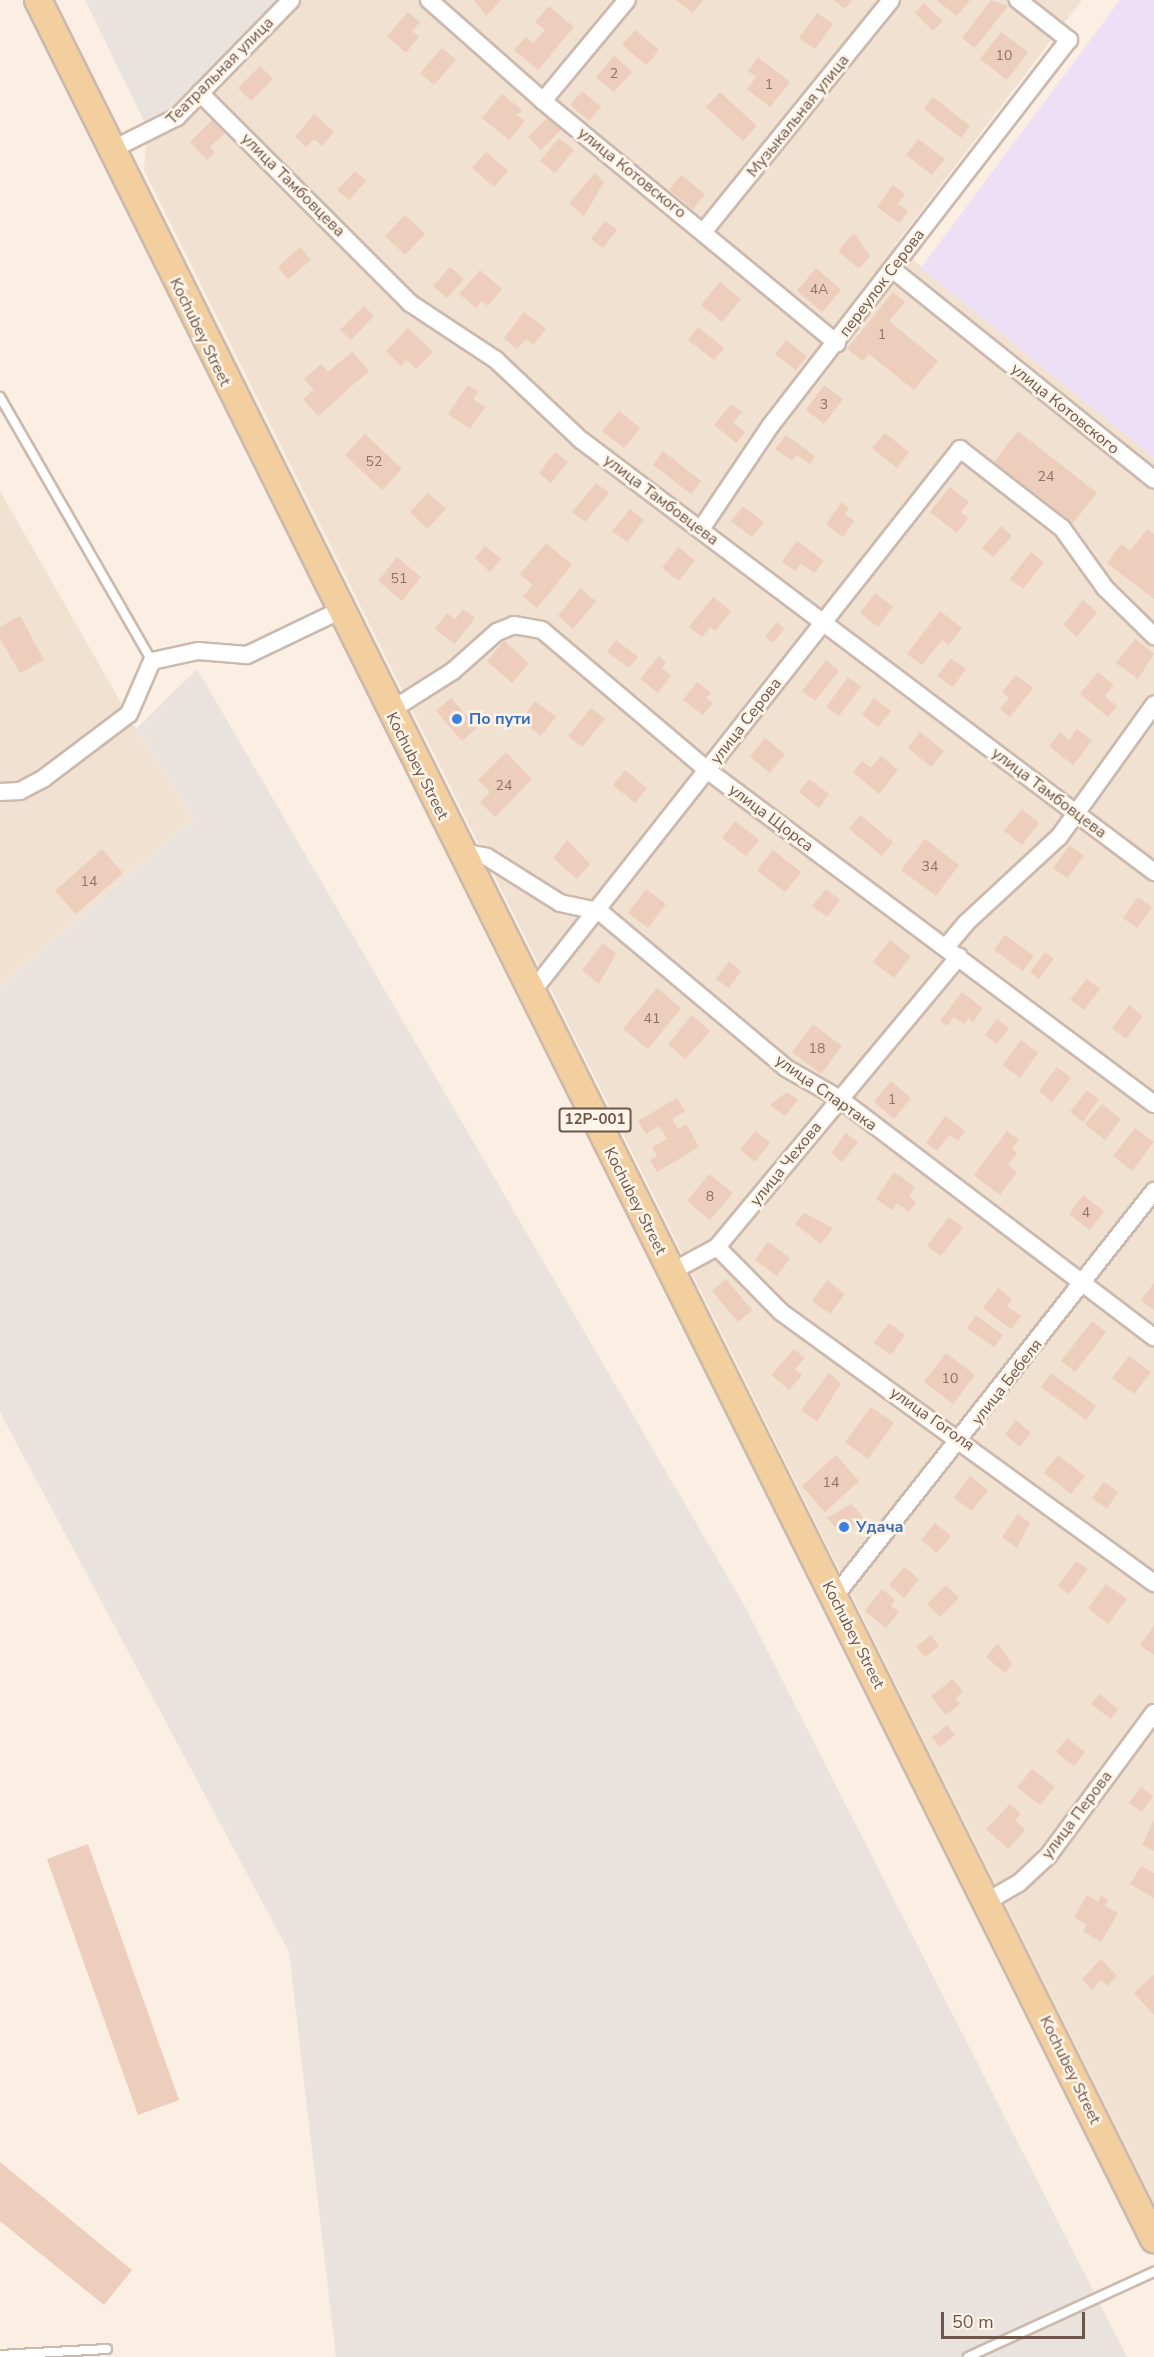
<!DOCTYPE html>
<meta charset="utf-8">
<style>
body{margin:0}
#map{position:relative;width:1154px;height:2357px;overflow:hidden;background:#faefe2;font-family:"Nunito Sans",sans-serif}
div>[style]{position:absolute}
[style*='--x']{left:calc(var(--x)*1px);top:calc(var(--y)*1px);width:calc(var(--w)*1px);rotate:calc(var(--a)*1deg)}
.residential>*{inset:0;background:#f0e1d1}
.industrial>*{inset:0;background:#e9e2dd}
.education>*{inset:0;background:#ecdff6}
.building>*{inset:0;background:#edcdbc}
.roads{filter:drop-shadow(2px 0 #ccb9ad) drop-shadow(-2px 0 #ccb9ad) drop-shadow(0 2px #ccb9ad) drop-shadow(0 -2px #ccb9ad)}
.service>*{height:8px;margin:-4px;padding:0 4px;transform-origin:4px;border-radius:4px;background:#fff}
.minor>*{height:16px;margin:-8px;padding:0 8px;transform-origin:8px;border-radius:8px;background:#fff}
.primary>*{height:26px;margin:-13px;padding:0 13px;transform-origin:13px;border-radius:13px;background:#f3cfa0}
.dots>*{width:16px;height:16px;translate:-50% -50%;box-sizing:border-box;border:3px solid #fdf4e8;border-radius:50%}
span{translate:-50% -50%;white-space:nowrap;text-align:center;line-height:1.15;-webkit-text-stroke:5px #fdf4e8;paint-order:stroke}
.number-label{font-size:14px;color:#8e7467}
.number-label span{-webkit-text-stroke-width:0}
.shield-label span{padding:2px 4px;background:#fdf4e8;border:2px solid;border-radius:4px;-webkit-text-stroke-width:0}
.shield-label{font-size:15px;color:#6f564b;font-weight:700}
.street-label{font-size:16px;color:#6f564b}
.shop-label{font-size:16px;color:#366cbe;font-weight:700}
.left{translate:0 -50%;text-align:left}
.scale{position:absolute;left:941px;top:2312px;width:144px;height:27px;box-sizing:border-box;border:3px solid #6f564b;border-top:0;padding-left:8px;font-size:18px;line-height:21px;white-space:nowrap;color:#6f564b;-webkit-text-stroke:4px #fdf4e8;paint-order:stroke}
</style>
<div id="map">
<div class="residential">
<i style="clip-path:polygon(282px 0,1082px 0,895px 245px,1154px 458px,1154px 2203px,144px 170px,147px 127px)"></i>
<i style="clip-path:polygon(0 491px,136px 729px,194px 818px,0 986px)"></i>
</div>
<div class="industrial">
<i style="clip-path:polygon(85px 0,282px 0,147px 127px)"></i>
<i style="clip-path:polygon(197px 669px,744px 1605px,1127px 2357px,336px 2357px,289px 1952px,0 1412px,0 986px,194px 818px,136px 729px)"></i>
</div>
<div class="education">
<i style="clip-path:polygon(1120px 0,1154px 0,1154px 458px,921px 268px)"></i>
</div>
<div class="building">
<i style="clip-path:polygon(474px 0,501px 0,486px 16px)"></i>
<i style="clip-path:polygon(676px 0,703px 0,693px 13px)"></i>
<i style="clip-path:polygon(833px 0,852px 0,845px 9px)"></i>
<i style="clip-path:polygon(936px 0,970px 0,957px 16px)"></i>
<i style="clip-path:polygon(991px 0,1008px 6px,975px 48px,962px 38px)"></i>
<i style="clip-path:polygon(924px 3px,943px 21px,933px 31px,915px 13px)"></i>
<i style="clip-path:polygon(549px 6px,574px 27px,538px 70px,514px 50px,526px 37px,533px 43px,545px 30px,535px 22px)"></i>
<i style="clip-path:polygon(408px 12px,420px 22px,412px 31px,419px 37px,406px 53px,387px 36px)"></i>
<i style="clip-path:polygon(817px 13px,833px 24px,815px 49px,799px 38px)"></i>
<i style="clip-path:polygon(635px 30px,659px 50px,646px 65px,622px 45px)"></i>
<i style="clip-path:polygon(1001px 32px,1028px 52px,1007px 80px,980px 59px)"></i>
<i style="clip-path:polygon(442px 48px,456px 60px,434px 85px,420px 73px)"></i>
<i style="clip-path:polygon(614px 56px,632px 72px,614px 92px,596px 77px)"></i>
<i style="clip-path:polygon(758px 57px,790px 82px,770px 107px,747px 89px,756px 77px,748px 71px)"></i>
<i style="clip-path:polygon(260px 66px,273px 79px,251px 101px,238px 88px)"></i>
<i style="clip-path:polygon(582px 91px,601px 107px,589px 121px,570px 105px)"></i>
<i style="clip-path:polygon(720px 92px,757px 126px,743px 141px,706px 107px)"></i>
<i style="clip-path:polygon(502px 94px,522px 110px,517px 115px,525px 121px,509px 140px,482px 118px)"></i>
<i style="clip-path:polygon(933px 97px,970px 126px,961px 138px,924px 109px)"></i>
<i style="clip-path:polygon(314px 114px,334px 132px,322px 146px,314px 139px,306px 147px,295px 137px)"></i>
<i style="clip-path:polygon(550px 115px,563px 128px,541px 150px,528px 137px)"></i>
<i style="clip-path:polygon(212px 120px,225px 133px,210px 147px,215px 153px,207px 160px,190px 142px)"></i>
<i style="clip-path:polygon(559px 138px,574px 150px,555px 173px,540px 161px)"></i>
<i style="clip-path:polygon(918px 139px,945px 159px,932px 175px,906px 155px)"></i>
<i style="clip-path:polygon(486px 152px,508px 171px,494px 187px,472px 168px)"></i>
<i style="clip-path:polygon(355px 171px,366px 181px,349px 200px,337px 190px)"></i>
<i style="clip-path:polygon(595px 173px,604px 182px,584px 216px,569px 203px)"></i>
<i style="clip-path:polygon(681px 175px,705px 194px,693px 209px,669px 190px)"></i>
<i style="clip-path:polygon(893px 185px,905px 194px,898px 204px,908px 211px,899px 223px,877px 207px)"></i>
<i style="clip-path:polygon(405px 215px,425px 234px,405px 255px,385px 236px)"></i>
<i style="clip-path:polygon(605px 221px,617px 230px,603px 248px,591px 239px)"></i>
<i style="clip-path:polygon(854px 233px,870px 256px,859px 269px,838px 251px)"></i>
<i style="clip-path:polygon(300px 247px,311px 260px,288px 279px,278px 267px)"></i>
<i style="clip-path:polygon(450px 267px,464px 279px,447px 298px,433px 286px)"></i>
<i style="clip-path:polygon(816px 268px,841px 290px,822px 312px,797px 291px)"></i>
<i style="clip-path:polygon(480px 270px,502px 289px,488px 306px,482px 301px,476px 308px,459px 294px)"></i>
<i style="clip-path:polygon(720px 282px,741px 299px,722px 322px,701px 305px)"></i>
<i style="clip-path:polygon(893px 292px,905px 302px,889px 321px,938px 361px,914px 390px,869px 354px,863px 361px,847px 349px)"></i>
<i style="clip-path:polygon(364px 306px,374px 316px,351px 340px,340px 330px)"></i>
<i style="clip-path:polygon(524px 312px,546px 329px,533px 345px,526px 339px,517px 349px,504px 338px)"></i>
<i style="clip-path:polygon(698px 327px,724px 348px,714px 360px,688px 340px)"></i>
<i style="clip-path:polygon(408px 328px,433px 352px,416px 369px,406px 360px,401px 366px,386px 351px)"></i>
<i style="clip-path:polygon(786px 340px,807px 356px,796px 370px,775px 354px)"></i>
<i style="clip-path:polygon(352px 352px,369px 371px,318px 416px,303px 399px,314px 390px,304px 379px,321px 364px,328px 372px)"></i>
<i style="clip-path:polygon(468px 385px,478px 392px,473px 399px,485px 407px,470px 429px,448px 414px)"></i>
<i style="clip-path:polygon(824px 385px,843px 399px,824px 424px,806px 410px)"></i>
<i style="clip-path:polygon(731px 404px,742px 412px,733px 422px,745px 432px,736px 443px,714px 425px)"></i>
<i style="clip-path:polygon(619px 411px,640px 428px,624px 448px,602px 431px)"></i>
<i style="clip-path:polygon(1018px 431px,1097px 493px,1073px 523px,994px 462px)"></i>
<i style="clip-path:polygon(885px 433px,909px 452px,897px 468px,872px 448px)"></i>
<i style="clip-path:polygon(365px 434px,402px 469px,382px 490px,345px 455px)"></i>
<i style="clip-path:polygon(786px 435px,815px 456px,810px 464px,797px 455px,792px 461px,775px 449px)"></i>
<i style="clip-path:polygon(663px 451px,701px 481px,691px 494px,653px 465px)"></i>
<i style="clip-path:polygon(555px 452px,568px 462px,551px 483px,539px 473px)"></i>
<i style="clip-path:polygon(596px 483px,609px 493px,585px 522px,572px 512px)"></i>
<i style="clip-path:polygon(950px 487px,969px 502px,961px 512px,968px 518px,957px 533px,930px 512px)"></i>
<i style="clip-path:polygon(428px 493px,446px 509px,427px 529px,410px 512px)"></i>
<i style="clip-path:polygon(842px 502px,849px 508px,845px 514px,854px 521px,843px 537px,826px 524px)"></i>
<i style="clip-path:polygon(743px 506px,764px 522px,752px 537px,731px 521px)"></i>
<i style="clip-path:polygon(630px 509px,644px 520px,627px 542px,612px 531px)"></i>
<i style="clip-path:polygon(1001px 526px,1012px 536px,993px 557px,982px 548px)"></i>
<i style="clip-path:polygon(1147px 529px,1154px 534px,1154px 599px,1107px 563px,1121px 544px,1130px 551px)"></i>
<i style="clip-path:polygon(797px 541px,824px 561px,814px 573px,801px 563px,795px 571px,782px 561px)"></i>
<i style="clip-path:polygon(546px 543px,572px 565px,537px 608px,523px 596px,533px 585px,520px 574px)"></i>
<i style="clip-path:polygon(485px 546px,501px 559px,490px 572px,475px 558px)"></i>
<i style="clip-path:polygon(678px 547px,695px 560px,679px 581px,662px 568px)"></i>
<i style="clip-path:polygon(1031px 552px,1044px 562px,1023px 589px,1010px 579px)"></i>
<i style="clip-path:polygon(397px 557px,421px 577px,402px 601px,378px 581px)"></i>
<i style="clip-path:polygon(580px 588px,596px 601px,573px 629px,558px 616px)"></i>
<i style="clip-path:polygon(875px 593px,893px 607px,878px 627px,860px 613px)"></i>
<i style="clip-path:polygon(713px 597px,731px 611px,715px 631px,710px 627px,702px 637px,689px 627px)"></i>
<i style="clip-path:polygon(1083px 600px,1097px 612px,1077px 637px,1063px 625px)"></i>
<i style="clip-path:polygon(463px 609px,475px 618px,455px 644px,435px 629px,447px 613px,455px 619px)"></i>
<i style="clip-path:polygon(940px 611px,962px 628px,949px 645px,942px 640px,922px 665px,907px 654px)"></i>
<i style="clip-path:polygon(20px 616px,44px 660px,20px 673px,0 638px,0 627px)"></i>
<i style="clip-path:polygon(777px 622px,784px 629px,773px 643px,765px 637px)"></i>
<i style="clip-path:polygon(1135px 639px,1154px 654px,1138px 679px,1116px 663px)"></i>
<i style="clip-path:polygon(616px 640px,638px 657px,629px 668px,607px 652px)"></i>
<i style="clip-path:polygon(504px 641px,529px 663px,512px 683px,487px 661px)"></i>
<i style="clip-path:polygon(659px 656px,666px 662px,662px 668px,671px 676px,658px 693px,640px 679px)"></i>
<i style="clip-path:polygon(951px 658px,966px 669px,953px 687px,937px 676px)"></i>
<i style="clip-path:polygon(826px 660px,839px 671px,815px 701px,802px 691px)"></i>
<i style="clip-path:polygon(1098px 672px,1114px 685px,1105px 696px,1117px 706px,1108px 717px,1080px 694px)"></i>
<i style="clip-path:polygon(1016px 675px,1033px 688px,1010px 717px,1000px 709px,1009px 698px,1002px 692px)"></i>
<i style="clip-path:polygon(848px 677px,861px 687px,839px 716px,826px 707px)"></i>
<i style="clip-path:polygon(697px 682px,711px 693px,706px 698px,713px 703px,703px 715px,683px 700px)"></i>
<i style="clip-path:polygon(451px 698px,477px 728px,462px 741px,436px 711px)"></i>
<i style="clip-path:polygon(874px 698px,891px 711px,878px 727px,862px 715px)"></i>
<i style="clip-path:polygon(535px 701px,556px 717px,541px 736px,521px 720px)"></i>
<i style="clip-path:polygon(591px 708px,605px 719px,582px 747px,568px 736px)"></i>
<i style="clip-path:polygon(1077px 729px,1092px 741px,1073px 765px,1049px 746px,1060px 732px,1069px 740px)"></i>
<i style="clip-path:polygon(920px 732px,944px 751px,931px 767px,908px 748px)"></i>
<i style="clip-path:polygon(765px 738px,785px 754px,770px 773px,750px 757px)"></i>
<i style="clip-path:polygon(506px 752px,532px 779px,495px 817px,480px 802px,490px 792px,478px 780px)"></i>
<i style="clip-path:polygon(881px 756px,898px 770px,879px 794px,853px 772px,862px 761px,871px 768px)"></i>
<i style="clip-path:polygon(625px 770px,647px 788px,635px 803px,613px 785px)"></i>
<i style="clip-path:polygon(809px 779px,829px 794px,819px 808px,799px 792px)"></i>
<i style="clip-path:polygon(1022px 809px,1039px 823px,1022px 845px,1004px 831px)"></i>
<i style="clip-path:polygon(860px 815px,893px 842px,882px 856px,849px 829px)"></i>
<i style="clip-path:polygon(735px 821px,759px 840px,746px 856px,722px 838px)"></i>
<i style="clip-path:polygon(925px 839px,959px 865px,936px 896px,901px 870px)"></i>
<i style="clip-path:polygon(567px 840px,590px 864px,577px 879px,553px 858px)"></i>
<i style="clip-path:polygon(1070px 845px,1084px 856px,1067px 878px,1053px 868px)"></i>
<i style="clip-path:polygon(102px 849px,123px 873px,76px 914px,55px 891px)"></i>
<i style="clip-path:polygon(773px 850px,801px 872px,785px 892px,757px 870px)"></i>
<i style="clip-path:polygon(646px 889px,666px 904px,648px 928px,628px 913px)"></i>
<i style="clip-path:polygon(826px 889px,840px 900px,827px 917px,812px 906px)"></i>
<i style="clip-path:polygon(1138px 897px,1152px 907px,1137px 928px,1123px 918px)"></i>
<i style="clip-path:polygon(1005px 935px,1034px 956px,1023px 971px,994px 950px)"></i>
<i style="clip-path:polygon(890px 940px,911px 956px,894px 978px,873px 962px)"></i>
<i style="clip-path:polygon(603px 943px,616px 954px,599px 984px,582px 970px)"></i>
<i style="clip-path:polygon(1045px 952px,1054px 959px,1039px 979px,1030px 972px)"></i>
<i style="clip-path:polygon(729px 961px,741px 971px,729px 988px,716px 979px)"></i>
<i style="clip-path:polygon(1087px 979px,1100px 989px,1084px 1010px,1070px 1000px)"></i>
<i style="clip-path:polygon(657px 988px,681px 1008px,648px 1049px,623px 1029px)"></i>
<i style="clip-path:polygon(962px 992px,983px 1008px,973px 1022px,969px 1018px,964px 1024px,954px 1017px,947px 1026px,940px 1021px)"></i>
<i style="clip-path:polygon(1129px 1005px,1143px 1016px,1126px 1039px,1112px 1028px)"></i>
<i style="clip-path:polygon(692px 1015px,710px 1031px,685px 1059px,668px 1044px)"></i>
<i style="clip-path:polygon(997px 1019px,1009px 1028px,997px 1044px,985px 1035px)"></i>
<i style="clip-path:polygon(813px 1024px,842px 1046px,821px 1074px,792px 1052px)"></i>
<i style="clip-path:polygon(1021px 1040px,1038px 1053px,1020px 1078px,1003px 1065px)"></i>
<i style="clip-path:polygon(1057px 1067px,1071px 1078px,1052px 1102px,1039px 1091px)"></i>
<i style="clip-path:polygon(891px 1081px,911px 1098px,894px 1119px,874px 1102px)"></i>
<i style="clip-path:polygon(1087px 1090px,1099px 1099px,1083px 1122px,1070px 1112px)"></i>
<i style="clip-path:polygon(787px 1092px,798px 1100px,785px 1116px,770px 1105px)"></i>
<i style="clip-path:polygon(677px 1098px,685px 1111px,672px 1119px,678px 1129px,686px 1124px,699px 1147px,657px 1172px,650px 1160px,657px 1156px,652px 1147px,667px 1139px,659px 1126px,646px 1134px,638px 1121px)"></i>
<i style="clip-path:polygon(1102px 1104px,1121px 1119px,1105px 1140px,1085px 1124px)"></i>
<i style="clip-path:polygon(945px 1116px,965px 1131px,958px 1141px,949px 1135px,937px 1151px,926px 1143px)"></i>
<i style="clip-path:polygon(1135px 1128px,1154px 1142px,1132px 1171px,1113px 1156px)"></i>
<i style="clip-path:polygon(755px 1131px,770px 1143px,755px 1162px,740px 1150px)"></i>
<i style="clip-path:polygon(1007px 1131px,1019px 1140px,1012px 1149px,1017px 1153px,1008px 1165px,1017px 1172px,1000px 1195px,974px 1175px)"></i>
<i style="clip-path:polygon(846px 1133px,858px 1142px,842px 1162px,831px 1153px)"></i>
<i style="clip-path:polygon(894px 1172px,915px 1187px,909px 1196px,916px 1202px,909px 1212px,897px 1203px,892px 1210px,876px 1199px)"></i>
<i style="clip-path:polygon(709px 1174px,733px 1193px,710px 1220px,687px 1201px)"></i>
<i style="clip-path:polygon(1083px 1195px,1104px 1211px,1090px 1230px,1069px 1214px)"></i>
<i style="clip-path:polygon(804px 1213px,833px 1228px,821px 1244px,795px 1224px)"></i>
<i style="clip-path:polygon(949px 1217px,963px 1228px,941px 1256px,927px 1246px)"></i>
<i style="clip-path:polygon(768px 1242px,790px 1258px,777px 1276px,755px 1260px)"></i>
<i style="clip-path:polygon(726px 1279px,752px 1310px,738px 1322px,712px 1291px)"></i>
<i style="clip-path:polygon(827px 1280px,845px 1294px,830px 1314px,812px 1301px)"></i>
<i style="clip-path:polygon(1154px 1283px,1154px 1310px,1141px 1300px)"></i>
<i style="clip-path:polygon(998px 1288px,1012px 1299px,1007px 1306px,1021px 1316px,1011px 1329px,983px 1308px)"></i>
<i style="clip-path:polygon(976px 1315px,1003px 1335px,994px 1347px,967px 1328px)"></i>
<i style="clip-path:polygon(1092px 1321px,1106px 1332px,1075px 1372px,1061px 1361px)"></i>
<i style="clip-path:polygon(889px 1323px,905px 1335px,891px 1355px,874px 1343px)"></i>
<i style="clip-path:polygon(794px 1349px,805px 1358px,795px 1369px,802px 1375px,789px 1390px,771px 1375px)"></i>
<i style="clip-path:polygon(946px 1353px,975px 1375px,953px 1404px,924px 1382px)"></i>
<i style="clip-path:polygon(1129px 1356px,1151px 1372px,1134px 1394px,1112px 1378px)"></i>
<i style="clip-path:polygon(829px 1373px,841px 1383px,817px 1422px,801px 1410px)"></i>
<i style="clip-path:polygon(1051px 1373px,1096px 1406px,1086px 1420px,1041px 1387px)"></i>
<i style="clip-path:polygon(871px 1407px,894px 1423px,868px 1459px,845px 1442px)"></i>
<i style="clip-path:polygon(1016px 1420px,1031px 1433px,1020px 1447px,1005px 1434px)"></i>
<i style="clip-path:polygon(836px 1455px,859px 1481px,825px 1512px,802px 1486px)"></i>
<i style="clip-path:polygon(1058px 1455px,1085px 1476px,1071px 1494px,1044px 1473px)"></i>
<i style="clip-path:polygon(970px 1476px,988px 1490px,972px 1511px,954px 1498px)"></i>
<i style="clip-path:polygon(1104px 1482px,1118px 1492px,1107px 1509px,1092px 1498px)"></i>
<i style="clip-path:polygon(851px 1504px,863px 1517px,843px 1536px,827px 1518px)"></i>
<i style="clip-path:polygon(1018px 1514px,1030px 1523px,1017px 1548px,1002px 1537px)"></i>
<i style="clip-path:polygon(935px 1523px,951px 1536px,937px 1553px,921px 1540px)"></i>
<i style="clip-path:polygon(1076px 1561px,1088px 1569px,1069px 1594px,1058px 1586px)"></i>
<i style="clip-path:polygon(904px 1567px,919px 1579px,904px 1598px,889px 1585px)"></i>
<i style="clip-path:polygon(1106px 1584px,1127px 1599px,1108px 1624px,1088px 1608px)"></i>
<i style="clip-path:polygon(946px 1585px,959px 1598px,940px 1617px,927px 1604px)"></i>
<i style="clip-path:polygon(882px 1589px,895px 1600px,891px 1606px,899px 1612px,886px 1628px,865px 1611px)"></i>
<i style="clip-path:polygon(1154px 1626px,1154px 1655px,1140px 1645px)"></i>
<i style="clip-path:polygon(931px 1635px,939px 1646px,925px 1657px,916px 1647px)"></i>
<i style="clip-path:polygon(998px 1643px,1012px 1664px,1005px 1673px,986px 1657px)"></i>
<i style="clip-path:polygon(953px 1679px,963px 1692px,955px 1698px,960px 1704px,946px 1715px,931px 1696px)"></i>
<i style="clip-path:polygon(1099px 1694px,1118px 1709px,1111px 1719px,1091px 1704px)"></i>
<i style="clip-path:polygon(947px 1725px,955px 1735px,940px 1747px,932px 1737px)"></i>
<i style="clip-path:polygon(1067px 1738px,1085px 1752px,1074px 1766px,1056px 1752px)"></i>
<i style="clip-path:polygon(1032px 1769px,1055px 1787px,1040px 1805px,1017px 1787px)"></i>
<i style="clip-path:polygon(1141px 1787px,1153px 1796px,1142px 1812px,1129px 1803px)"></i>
<i style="clip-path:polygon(1010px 1804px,1021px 1814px,1015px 1820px,1025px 1830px,1008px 1849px,986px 1829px)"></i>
<i style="clip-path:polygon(1154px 1820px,1154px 1851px,1142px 1845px)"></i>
<i style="clip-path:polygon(88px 1844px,179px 2100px,138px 2115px,47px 1859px)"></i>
<i style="clip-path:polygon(1141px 1866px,1154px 1873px,1154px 1898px,1130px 1884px)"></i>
<i style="clip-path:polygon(1087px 1895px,1098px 1902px,1101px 1896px,1108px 1900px,1105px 1906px,1118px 1913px,1101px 1942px,1083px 1931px,1087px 1925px,1074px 1917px)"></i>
<i style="clip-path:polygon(1101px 1959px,1117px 1976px,1107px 1986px,1101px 1980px,1092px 1990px,1082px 1979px)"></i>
<i style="clip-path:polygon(1154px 1975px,1154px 2015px,1134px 1993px)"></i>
<i style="clip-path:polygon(0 2162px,132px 2270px,104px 2305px,0 2221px)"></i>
</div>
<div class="roads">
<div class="service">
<i style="--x:0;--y:397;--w:305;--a:60.1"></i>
<i style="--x:0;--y:2355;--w:107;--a:-3.2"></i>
<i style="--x:968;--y:2357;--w:205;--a:-24.6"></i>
</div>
<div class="minor">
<i style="--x:429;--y:0;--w:152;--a:41.5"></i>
<i style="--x:543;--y:101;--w:381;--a:39.5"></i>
<i style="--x:200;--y:93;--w:297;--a:45"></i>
<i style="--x:410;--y:303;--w:103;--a:33.5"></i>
<i style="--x:496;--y:360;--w:117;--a:43.3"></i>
<i style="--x:581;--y:440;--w:718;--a:37.01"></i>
<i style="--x:543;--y:101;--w:131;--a:-50.3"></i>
<i style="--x:111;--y:150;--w:74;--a:-26.6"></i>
<i style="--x:177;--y:117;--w:163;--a:-45.7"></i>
<i style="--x:704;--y:231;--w:297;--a:-51"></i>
<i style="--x:892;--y:269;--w:336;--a:38.8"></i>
<i style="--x:701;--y:529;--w:125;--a:-56.1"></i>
<i style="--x:771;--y:425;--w:487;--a:-52.3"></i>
<i style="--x:1069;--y:40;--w:65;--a:-141.9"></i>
<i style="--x:390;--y:711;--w:75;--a:-32.4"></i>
<i style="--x:453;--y:671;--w:59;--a:-41.6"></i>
<i style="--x:497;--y:632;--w:18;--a:-22"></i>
<i style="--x:514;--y:625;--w:28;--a:10"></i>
<i style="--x:542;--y:630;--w:216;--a:40.3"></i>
<i style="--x:707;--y:770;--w:558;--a:36.77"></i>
<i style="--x:0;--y:792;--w:20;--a:-3"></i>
<i style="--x:20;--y:791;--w:27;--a:-28"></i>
<i style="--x:44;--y:778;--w:106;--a:-37"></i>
<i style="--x:129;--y:714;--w:58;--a:-66.5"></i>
<i style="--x:152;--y:661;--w:47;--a:-12.3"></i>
<i style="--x:198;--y:651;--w:49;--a:4.7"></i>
<i style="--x:247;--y:655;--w:102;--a:-25.6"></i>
<i style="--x:460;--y:852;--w:27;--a:10"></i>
<i style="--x:487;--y:857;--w:86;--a:32.2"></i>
<i style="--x:560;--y:903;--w:40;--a:12"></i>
<i style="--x:599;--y:911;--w:244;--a:40"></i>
<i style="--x:786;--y:1068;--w:62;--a:29.9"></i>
<i style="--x:840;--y:1099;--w:394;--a:37.2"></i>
<i style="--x:946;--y:947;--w:31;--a:-50"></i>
<i style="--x:966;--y:923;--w:127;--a:-42.8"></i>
<i style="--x:1059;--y:837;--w:163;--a:-54.3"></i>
<i style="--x:531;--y:993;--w:693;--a:-51.74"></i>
<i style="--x:960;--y:449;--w:129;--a:37.8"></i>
<i style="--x:1062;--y:528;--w:74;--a:54.4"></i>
<i style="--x:1105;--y:588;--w:69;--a:44.4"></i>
<i style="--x:717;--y:1247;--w:91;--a:45.4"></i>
<i style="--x:781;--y:1312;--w:461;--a:36"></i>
<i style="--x:671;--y:1272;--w:52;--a:-28.5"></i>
<i style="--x:717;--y:1247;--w:378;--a:-50.2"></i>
<i style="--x:834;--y:1597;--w:517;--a:-51.76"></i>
<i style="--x:986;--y:1902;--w:38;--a:-30"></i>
<i style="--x:1019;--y:1883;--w:40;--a:-43"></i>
<i style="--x:1048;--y:1856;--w:178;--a:-53.5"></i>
</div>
<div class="primary">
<i style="--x:38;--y:0;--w:2502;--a:63.51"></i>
</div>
</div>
<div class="dots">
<i style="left:457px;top:719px;background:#3f7fe0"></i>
<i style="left:844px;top:1527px;background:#3f7fe0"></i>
</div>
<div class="number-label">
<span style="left:1004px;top:56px">10</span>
<span style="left:614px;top:74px">2</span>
<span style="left:769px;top:85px">1</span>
<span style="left:819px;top:290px">4А</span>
<span style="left:882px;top:335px">1</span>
<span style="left:824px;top:405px">3</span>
<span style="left:374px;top:462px">52</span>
<span style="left:1046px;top:477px">24</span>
<span style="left:399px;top:579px">51</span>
<span style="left:504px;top:786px">24</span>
<span style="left:930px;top:867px">34</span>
<span style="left:89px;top:882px">14</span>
<span style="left:652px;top:1019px">41</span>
<span style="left:817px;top:1049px">18</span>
<span style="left:892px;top:1100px">1</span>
<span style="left:710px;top:1197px">8</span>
<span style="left:1086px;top:1213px">4</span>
<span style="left:950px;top:1379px">10</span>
<span style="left:831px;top:1483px">14</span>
</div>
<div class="shield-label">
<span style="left:595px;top:1120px">12Р-001</span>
</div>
<div class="street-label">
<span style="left:220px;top:71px;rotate:-45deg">Театральная улица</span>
<span style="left:798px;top:116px;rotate:-51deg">Музыкальная улица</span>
<span style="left:632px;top:173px;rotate:39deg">улица Котовского</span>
<span style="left:293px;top:185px;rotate:45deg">улица Тамбовцева</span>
<span style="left:882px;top:283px;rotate:-53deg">переулок Серова</span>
<span style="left:200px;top:332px;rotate:64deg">Kochubey Street</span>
<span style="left:1065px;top:409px;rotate:39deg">улица Котовского</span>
<span style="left:661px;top:500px;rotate:37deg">улица Тамбовцева</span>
<span style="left:746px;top:721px;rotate:-52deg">улица Серова</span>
<span style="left:417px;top:766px;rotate:63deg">Kochubey Street</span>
<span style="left:1049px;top:793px;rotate:37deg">улица Тамбовцева</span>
<span style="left:771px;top:818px;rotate:37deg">улица Щорса</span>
<span style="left:826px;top:1093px;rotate:35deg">улица Спартака</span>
<span style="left:786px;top:1164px;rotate:-51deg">улица Чехова</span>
<span style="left:635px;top:1201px;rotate:63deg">Kochubey Street</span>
<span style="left:1007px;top:1382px;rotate:-52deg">улица Бебеля</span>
<span style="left:932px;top:1419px;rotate:35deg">улица Гоголя</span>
<span style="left:853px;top:1635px;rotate:63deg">Kochubey Street</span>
<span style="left:1077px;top:1815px;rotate:-53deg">улица Перова</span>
<span style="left:1070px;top:2070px;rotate:64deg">Kochubey Street</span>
</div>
<div class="shop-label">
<span class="left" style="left:469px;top:719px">По пути</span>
<span class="left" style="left:856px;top:1527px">Удача</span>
</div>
<div class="scale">50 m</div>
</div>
